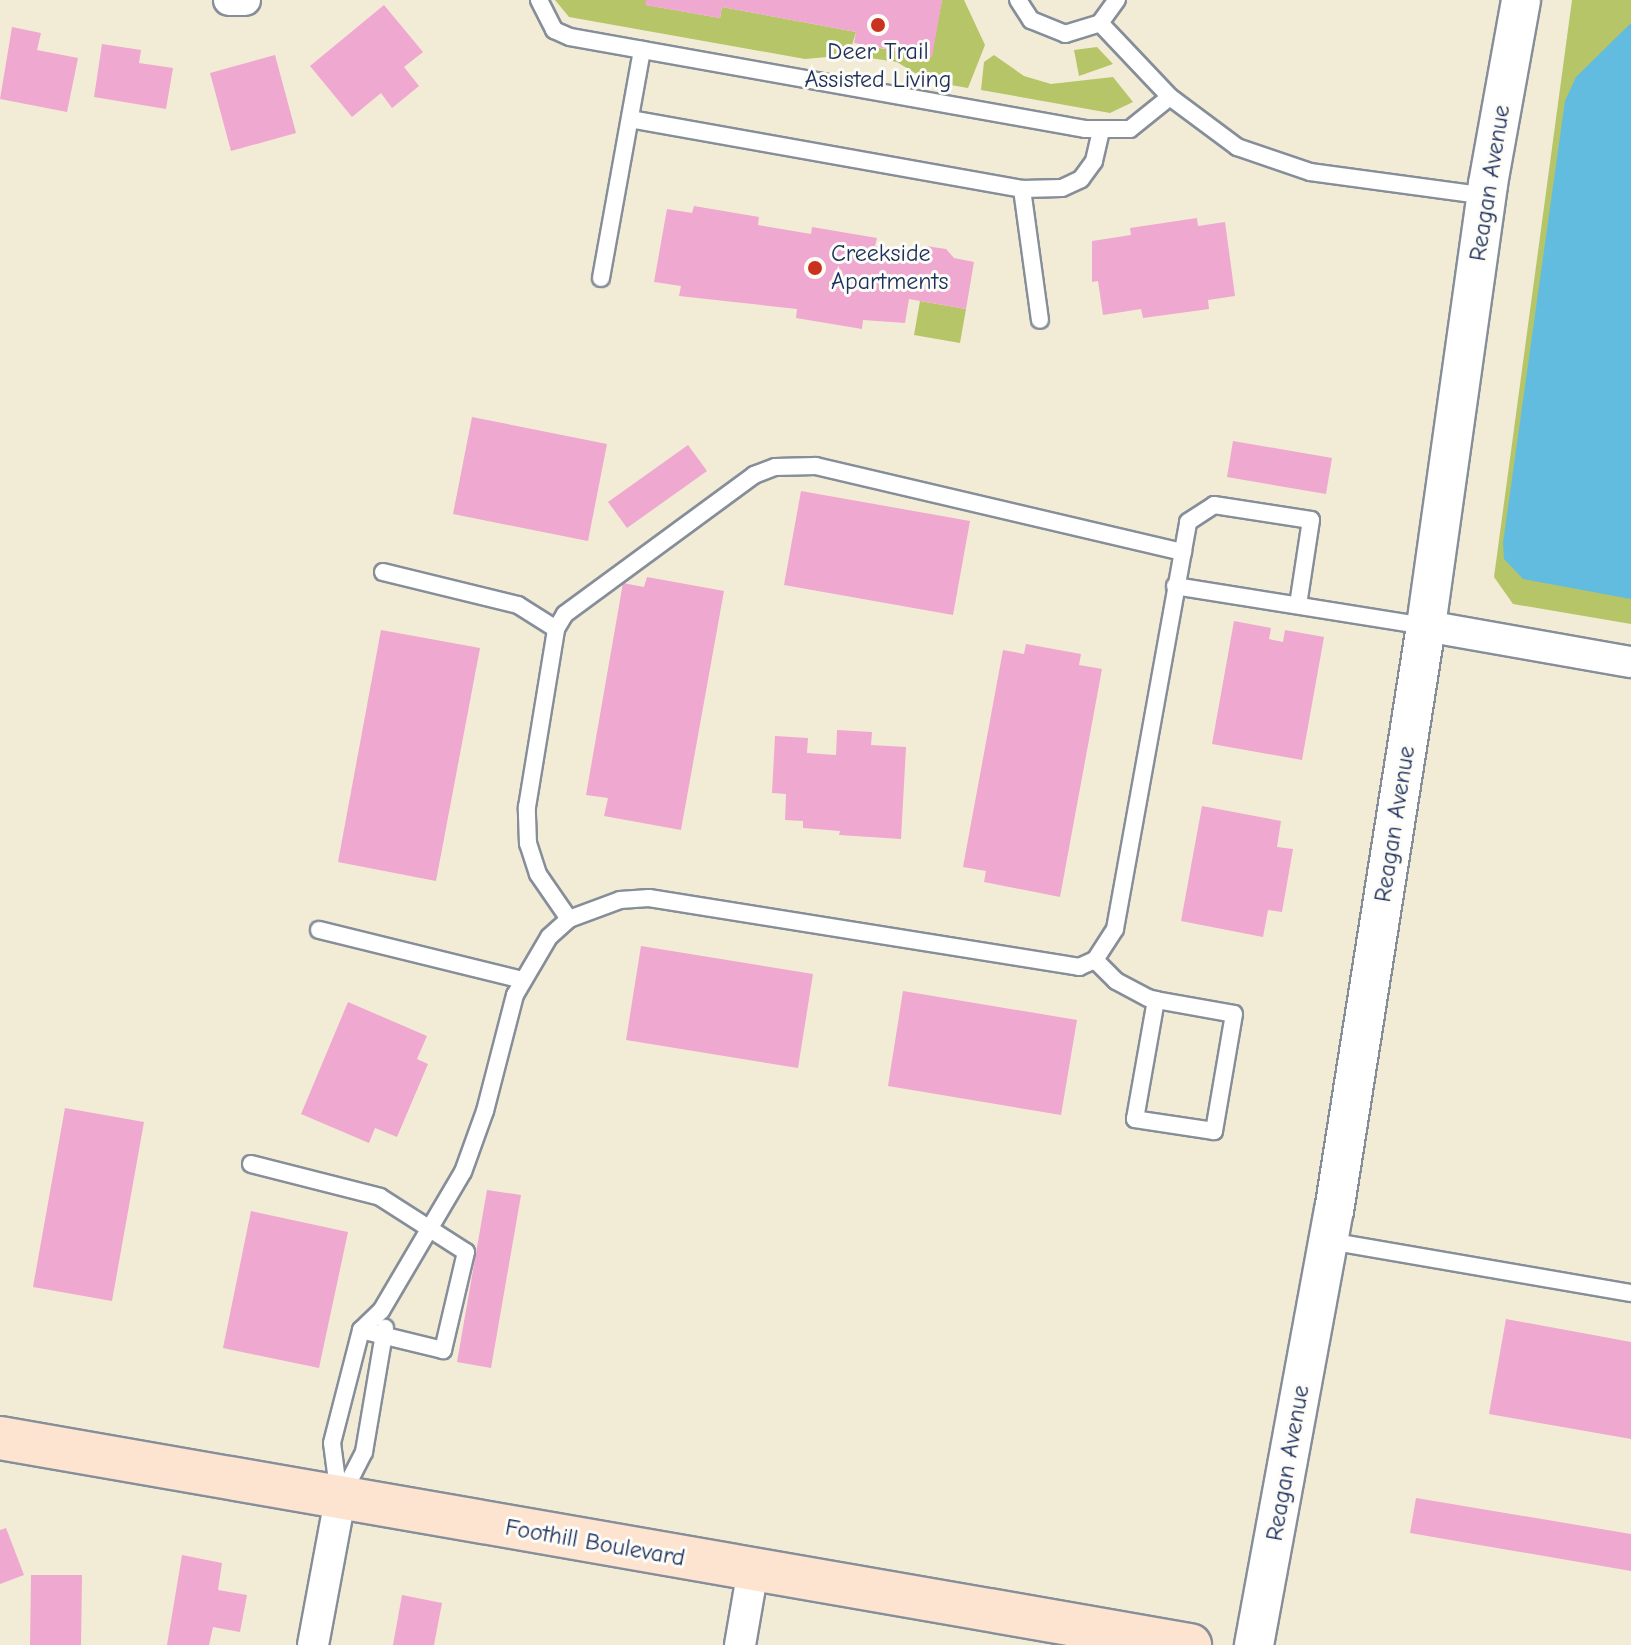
<!DOCTYPE html>
<style>
body{margin:0}
#map{position:relative;width:1631px;height:1645px;overflow:hidden;background:#f2ecd6;font-family:"Comic Neue",sans-serif}
div>[style]{position:absolute}
[style*='--x']{left:calc(var(--x)*1px);top:calc(var(--y)*1px);width:calc(var(--w)*1px);rotate:calc(var(--a)*1deg)}
.green>*{inset:0;background:#b5c567}
.water>*{inset:0;background:#62bcdf}
.building>*{inset:0;background:#efa8cf}
.roads{filter:drop-shadow(2px 0 #868e9a) drop-shadow(-2px 0 #868e9a) drop-shadow(0 2px #868e9a) drop-shadow(0 -2px #868e9a)}
.service>*{height:16px;margin:-8px;padding:0 8px;transform-origin:8px;border-radius:8px;background:#fff}
.minor>*{height:30px;margin:-15px;padding:0 15px;transform-origin:15px;border-radius:15px;background:#fff}
.tertiary>*{height:38px;margin:-19px;padding:0 19px;transform-origin:19px;border-radius:19px;background:#fff}
.secondary>*{height:42px;margin:-21px;padding:0 21px;transform-origin:21px;border-radius:21px;background:#fde4d1}
.dots>*{width:22px;height:22px;translate:-50% -50%;box-sizing:border-box;border:4px solid #fdfcf7;border-radius:50%}
span{translate:-50% -50%;white-space:nowrap;text-align:center;line-height:1.15;-webkit-text-stroke:6px #fdfcf7;paint-order:stroke}
.poi-label{font-size:24px;color:#1b2f5e}
.left{translate:0 -50%;text-align:left}
.street-label{font-size:24px;color:#1b2f5e}
</style>
<div id="map">
<div class="green">
<i style="clip-path:polygon(555px 0,646px 0,646px 5px,720px 18px,722px 7px,856px 32px,849px 55px,805px 59px,569px 17px)"></i>
<i style="clip-path:polygon(942px 0,964px 0,985px 45px,968px 88px,928px 81px,897px 62px,863px 57px,862px 45px,931px 57px)"></i>
<i style="clip-path:polygon(1572px 0,1631px 0,1631px 624px,1513px 604px,1494px 577px)"></i>
<i style="clip-path:polygon(1097px 47px,1113px 64px,1079px 76px,1074px 50px)"></i>
<i style="clip-path:polygon(994px 55px,1024px 76px,1051px 84px,1113px 77px,1133px 102px,1110px 113px,981px 90px,984px 62px)"></i>
<i style="clip-path:polygon(920px 301px,966px 309px,960px 343px,914px 335px)"></i>
</div>
<div class="water">
<i style="clip-path:polygon(1631px 23px,1631px 599px,1523px 579px,1504px 559px,1503px 543px,1565px 101px,1576px 77px)"></i>
</div>
<div class="building">
<i style="clip-path:polygon(646px 0,942px 0,932px 57px,854px 43px,856px 32px,722px 7px,720px 18px,645px 5px)"></i>
<i style="clip-path:polygon(384px 5px,423px 52px,404px 67px,419px 86px,392px 108px,381px 93px,352px 117px,310px 66px)"></i>
<i style="clip-path:polygon(12px 27px,41px 33px,37px 50px,78px 58px,67px 112px,0 99px)"></i>
<i style="clip-path:polygon(102px 44px,141px 50px,139px 63px,173px 68px,166px 109px,94px 97px)"></i>
<i style="clip-path:polygon(275px 55px,296px 133px,231px 151px,210px 73px)"></i>
<i style="clip-path:polygon(694px 206px,759px 217px,758px 225px,811px 234px,812px 227px,877px 238px,875px 246px,904px 251px,925px 251px,926px 246px,946px 249px,954px 258px,974px 262px,966px 309px,909px 299px,905px 323px,863px 320px,862px 329px,796px 318px,797px 309px,679px 296px,681px 286px,654px 282px,667px 209px,692px 213px)"></i>
<i style="clip-path:polygon(1197px 218px,1198px 226px,1225px 222px,1235px 296px,1208px 300px,1209px 309px,1143px 318px,1141px 309px,1103px 315px,1098px 281px,1092px 282px,1092px 241px,1131px 235px,1130px 228px)"></i>
<i style="clip-path:polygon(472px 417px,607px 444px,588px 541px,453px 514px)"></i>
<i style="clip-path:polygon(1233px 441px,1332px 458px,1326px 494px,1227px 477px)"></i>
<i style="clip-path:polygon(688px 445px,707px 471px,627px 528px,608px 502px)"></i>
<i style="clip-path:polygon(801px 491px,970px 521px,953px 615px,784px 585px)"></i>
<i style="clip-path:polygon(647px 577px,724px 591px,681px 830px,604px 816px,608px 798px,586px 795px,623px 583px,644px 587px)"></i>
<i style="clip-path:polygon(1234px 621px,1271px 628px,1269px 639px,1283px 642px,1285px 630px,1324px 637px,1302px 760px,1212px 744px)"></i>
<i style="clip-path:polygon(381px 630px,480px 648px,436px 881px,338px 862px)"></i>
<i style="clip-path:polygon(1026px 644px,1081px 654px,1079px 665px,1102px 669px,1060px 897px,984px 882px,986px 871px,963px 867px,1003px 650px,1024px 654px)"></i>
<i style="clip-path:polygon(837px 730px,872px 732px,871px 745px,906px 747px,901px 839px,839px 835px,840px 831px,803px 828px,803px 821px,785px 820px,786px 794px,772px 793px,775px 736px,808px 738px,807px 753px,836px 755px)"></i>
<i style="clip-path:polygon(1202px 806px,1281px 821px,1277px 847px,1293px 849px,1282px 912px,1268px 910px,1263px 937px,1181px 921px)"></i>
<i style="clip-path:polygon(641px 946px,813px 974px,798px 1068px,626px 1040px)"></i>
<i style="clip-path:polygon(903px 991px,1077px 1020px,1061px 1115px,888px 1086px)"></i>
<i style="clip-path:polygon(348px 1002px,427px 1036px,417px 1059px,428px 1064px,397px 1137px,375px 1128px,369px 1143px,301px 1114px)"></i>
<i style="clip-path:polygon(65px 1108px,144px 1122px,112px 1301px,33px 1287px)"></i>
<i style="clip-path:polygon(487px 1190px,521px 1195px,491px 1368px,457px 1362px)"></i>
<i style="clip-path:polygon(251px 1211px,348px 1232px,319px 1368px,223px 1348px)"></i>
<i style="clip-path:polygon(1506px 1319px,1631px 1342px,1631px 1439px,1489px 1414px)"></i>
<i style="clip-path:polygon(1416px 1498px,1631px 1534px,1631px 1571px,1410px 1533px)"></i>
<i style="clip-path:polygon(6px 1528px,24px 1575px,0 1584px,0 1530px)"></i>
<i style="clip-path:polygon(182px 1555px,222px 1563px,218px 1590px,247px 1595px,240px 1632px,213px 1627px,209px 1645px,167px 1645px)"></i>
<i style="clip-path:polygon(31px 1575px,82px 1575px,81px 1645px,30px 1645px)"></i>
<i style="clip-path:polygon(402px 1595px,442px 1603px,434px 1645px,393px 1645px)"></i>
</div>
<div class="roads">
<div class="service">
<i style="--x:539;--y:0;--w:34;--a:63"></i>
<i style="--x:554;--y:30;--w:17;--a:24"></i>
<i style="--x:570;--y:37;--w:523;--a:10.13"></i>
<i style="--x:1085;--y:129;--w:45;--a:0"></i>
<i style="--x:1130;--y:129;--w:51;--a:-38.7"></i>
<i style="--x:1018;--y:0;--w:24;--a:57"></i>
<i style="--x:1031;--y:20;--w:37;--a:22"></i>
<i style="--x:1065;--y:34;--w:37;--a:-17"></i>
<i style="--x:1100;--y:23;--w:29;--a:-54"></i>
<i style="--x:1100;--y:23;--w:102;--a:46.6"></i>
<i style="--x:1170;--y:97;--w:84;--a:36.7"></i>
<i style="--x:1237;--y:147;--w:77;--a:18.9"></i>
<i style="--x:1310;--y:172;--w:179;--a:7.7"></i>
<i style="--x:630;--y:119;--w:398;--a:10.1"></i>
<i style="--x:1022;--y:189;--w:40;--a:-1.4"></i>
<i style="--x:1062;--y:188;--w:21;--a:-25"></i>
<i style="--x:1081;--y:179;--w:22;--a:-54"></i>
<i style="--x:1094;--y:161;--w:31;--a:-77"></i>
<i style="--x:1022;--y:189;--w:132;--a:82.2"></i>
<i style="--x:601;--y:278;--w:232;--a:-79.8"></i>
<i style="--x:383;--y:572;--w:139;--a:13.7"></i>
<i style="--x:518;--y:605;--w:45;--a:32.3"></i>
<i style="--x:1175;--y:586;--w:254;--a:9.1"></i>
<i style="--x:569;--y:919;--w:55;--a:-124.6"></i>
<i style="--x:538;--y:874;--w:32;--a:-108"></i>
<i style="--x:528;--y:844;--w:37;--a:-92"></i>
<i style="--x:527;--y:807;--w:180;--a:-80.7"></i>
<i style="--x:556;--y:629;--w:17;--a:-59"></i>
<i style="--x:565;--y:614;--w:235;--a:-36.3"></i>
<i style="--x:754;--y:475;--w:22;--a:-21"></i>
<i style="--x:775;--y:467;--w:41;--a:-1.4"></i>
<i style="--x:816;--y:466;--w:377;--a:13.2"></i>
<i style="--x:319;--y:930;--w:210;--a:13.8"></i>
<i style="--x:1095;--y:960;--w:30;--a:45"></i>
<i style="--x:1116;--y:981;--w:36;--a:28"></i>
<i style="--x:1148;--y:998;--w:8;--a:14"></i>
<i style="--x:1156;--y:1000;--w:79;--a:10.2"></i>
<i style="--x:1234;--y:1014;--w:119;--a:99.7"></i>
<i style="--x:1214;--y:1131;--w:80;--a:-171.4"></i>
<i style="--x:1135;--y:1119;--w:121;--a:-80"></i>
<i style="--x:251;--y:1164;--w:133;--a:14.3"></i>
<i style="--x:380;--y:1197;--w:102;--a:32.6"></i>
<i style="--x:466;--y:1252;--w:101;--a:103.2"></i>
<i style="--x:443;--y:1350;--w:84;--a:-166.3"></i>
<i style="--x:1329;--y:1241;--w:306;--a:9.8"></i>
<i style="--x:339;--y:1496;--w:53;--a:-97.5"></i>
<i style="--x:332;--y:1443;--w:117;--a:-75.6"></i>
<i style="--x:361;--y:1330;--w:28;--a:-44"></i>
<i style="--x:381;--y:1311;--w:161;--a:-59.5"></i>
<i style="--x:463;--y:1172;--w:65;--a:-70.2"></i>
<i style="--x:485;--y:1111;--w:120;--a:-75.5"></i>
<i style="--x:515;--y:995;--w:67;--a:-59.6"></i>
<i style="--x:549;--y:937;--w:27;--a:-42"></i>
<i style="--x:569;--y:919;--w:54;--a:-20.4"></i>
<i style="--x:620;--y:900;--w:29;--a:-4"></i>
<i style="--x:649;--y:898;--w:436;--a:9.1"></i>
<i style="--x:1079;--y:967;--w:17;--a:-24"></i>
<i style="--x:1095;--y:960;--w:37;--a:-57"></i>
<i style="--x:1115;--y:929;--w:413;--a:-79.8"></i>
<i style="--x:1188;--y:522;--w:31;--a:-33"></i>
<i style="--x:1214;--y:505;--w:98;--a:8.8"></i>
<i style="--x:1311;--y:520;--w:86;--a:98.7"></i>
<i style="--x:341;--y:1497;--w:51;--a:-62.9"></i>
<i style="--x:364;--y:1452;--w:126;--a:-80.4"></i>
</div>
<div class="minor">
<i style="--x:229;--y:0;--w:16;--a:0"></i>
<i style="--x:1426;--y:626;--w:208;--a:10"></i>
<i style="--x:313;--y:1645;--w:148;--a:-79.5"></i>
<i style="--x:740;--y:1645;--w:76;--a:-80.2"></i>
</div>
<div class="tertiary">
<i style="--x:1254;--y:1645;--w:441;--a:-79.6"></i>
<i style="--x:1334;--y:1211;--w:592;--a:-81.06"></i>
<i style="--x:1426;--y:626;--w:446;--a:-82"></i>
<i style="--x:1488;--y:184;--w:187;--a:-79.8"></i>
</div>
<div class="secondary">
<i style="--x:0;--y:1438;--w:1208;--a:9.87"></i>
</div>
</div>
<div class="dots">
<i style="left:878px;top:25px;background:#c8321e"></i>
<i style="left:815px;top:268px;background:#c8321e"></i>
</div>
<div class="poi-label">
<span style="left:878px;top:66px">Deer Trail<br>Assisted Living</span>
<span class="left" style="left:831px;top:268px">Creekside<br>Apartments</span>
</div>
<div class="street-label">
<span style="left:1490px;top:183px;rotate:-81deg">Reagan Avenue</span>
<span style="left:1395px;top:824px;rotate:-81deg">Reagan Avenue</span>
<span style="left:1288px;top:1463px;rotate:-80deg">Reagan Avenue</span>
<span style="left:595px;top:1543px;rotate:10deg">Foothill Boulevard</span>
</div>
</div>
